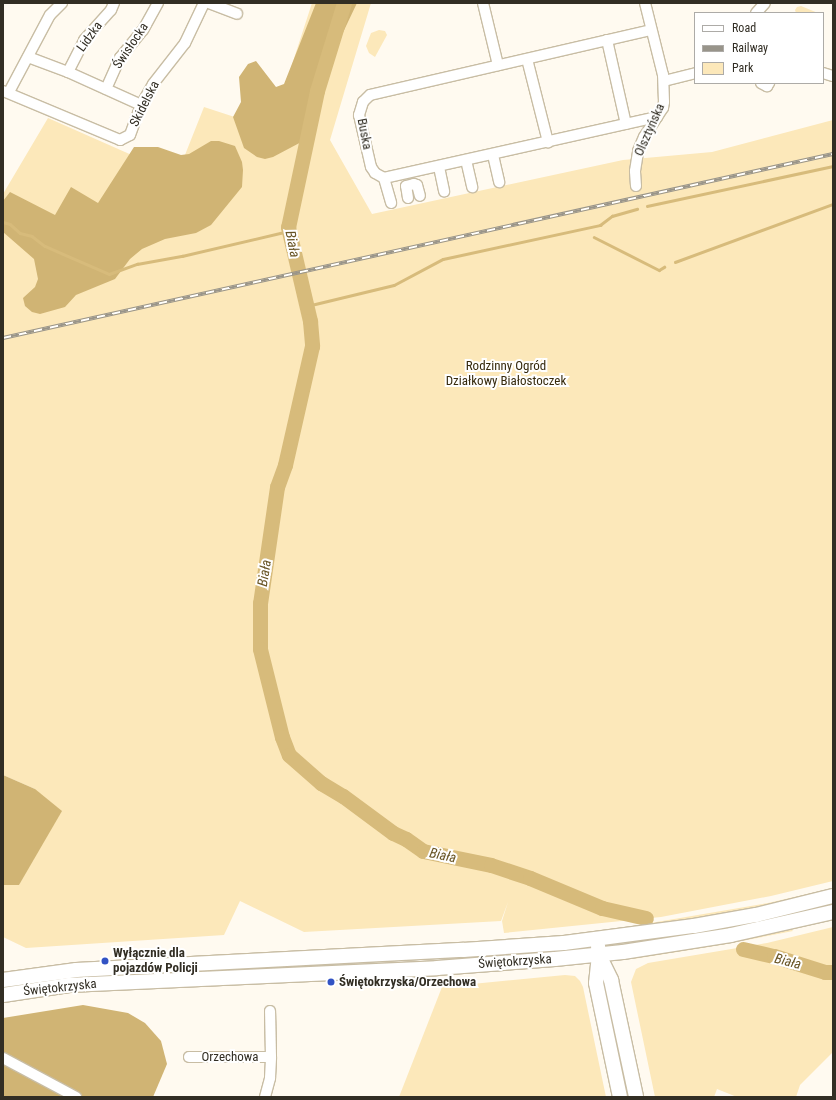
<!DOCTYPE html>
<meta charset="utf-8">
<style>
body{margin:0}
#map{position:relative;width:836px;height:1100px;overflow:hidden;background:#fffaf0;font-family:"Roboto Condensed",sans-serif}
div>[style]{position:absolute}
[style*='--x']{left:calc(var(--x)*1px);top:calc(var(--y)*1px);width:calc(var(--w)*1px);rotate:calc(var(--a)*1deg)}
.green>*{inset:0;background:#fce8ba}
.forest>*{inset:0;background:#d0b474}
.stream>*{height:2.5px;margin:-1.25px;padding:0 1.25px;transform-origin:1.25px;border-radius:1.25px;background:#d7bb7b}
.river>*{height:15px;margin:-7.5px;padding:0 7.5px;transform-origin:7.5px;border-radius:7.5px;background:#d7bb7b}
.roads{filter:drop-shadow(1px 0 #c8bda4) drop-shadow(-1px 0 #c8bda4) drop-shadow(0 1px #c8bda4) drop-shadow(0 -1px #c8bda4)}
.street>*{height:10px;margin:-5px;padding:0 5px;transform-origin:5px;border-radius:5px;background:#fff}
.secondary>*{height:14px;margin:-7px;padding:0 7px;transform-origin:7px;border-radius:7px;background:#fff}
.rail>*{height:4px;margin-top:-2px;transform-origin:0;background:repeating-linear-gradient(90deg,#fff 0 8px,#98948a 0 16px);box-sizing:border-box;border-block:1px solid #98948a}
.dots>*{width:11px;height:11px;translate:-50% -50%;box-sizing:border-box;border:2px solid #fff;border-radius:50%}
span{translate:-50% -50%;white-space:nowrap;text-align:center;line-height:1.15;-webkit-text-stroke:4px #fff;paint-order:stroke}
.street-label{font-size:13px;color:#322e24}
.park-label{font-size:13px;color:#362a0d}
.poi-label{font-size:13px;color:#322e24;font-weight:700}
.left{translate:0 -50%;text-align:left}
.water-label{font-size:14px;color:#685424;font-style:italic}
.frame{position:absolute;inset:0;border:4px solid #322e24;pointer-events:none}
.legend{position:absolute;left:694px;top:12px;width:130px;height:72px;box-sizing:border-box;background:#fff;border:1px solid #adaba7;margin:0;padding:5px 7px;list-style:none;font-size:12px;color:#322e24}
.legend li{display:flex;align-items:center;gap:8px;height:20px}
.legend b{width:20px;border:1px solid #adaba7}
</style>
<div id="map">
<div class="green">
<i style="clip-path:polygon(312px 3px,371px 3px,330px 140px,372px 214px,623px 160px,712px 152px,833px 120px,833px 881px,771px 896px,661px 917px,504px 933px,502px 921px,508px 902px,501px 921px,304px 932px,240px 901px,224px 935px,26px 948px,3px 937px,3px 885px,19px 885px,35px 789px,3px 775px,3px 194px,48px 118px,177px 175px,204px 107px,271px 129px)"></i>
<i style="clip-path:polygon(801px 6px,818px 13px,796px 13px,795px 10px,797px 7px)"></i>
<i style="clip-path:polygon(379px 30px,385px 31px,387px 35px,375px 57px,369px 53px,366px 46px,371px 33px)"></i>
<i style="clip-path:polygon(833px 888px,833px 891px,767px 907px,625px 930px,627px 927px,768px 903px)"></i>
<i style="clip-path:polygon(833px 927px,833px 1052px,800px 1085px,796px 1097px,737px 1097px,717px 1089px,714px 1097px,655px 1097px,631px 982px,636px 969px,648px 963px,767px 943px)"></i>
<i style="clip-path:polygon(790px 928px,793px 931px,721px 945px,633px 959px,630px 956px)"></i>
<i style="clip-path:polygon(565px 975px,575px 976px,580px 981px,583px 987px,606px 1097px,399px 1097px,442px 987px)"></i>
</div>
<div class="forest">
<i style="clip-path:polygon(316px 3px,357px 3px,327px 66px,315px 124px,307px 139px,273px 157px,265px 159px,257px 157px,244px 148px,233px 117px,241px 102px,239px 77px,248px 64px,256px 61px,276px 87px,284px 84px)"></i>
<i style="clip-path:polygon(211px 141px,219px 141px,235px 146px,242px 162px,243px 170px,242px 187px,211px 225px,196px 233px,165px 239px,142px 249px,130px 259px,115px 279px,76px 295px,65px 307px,40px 314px,32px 312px,25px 306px,23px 298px,35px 287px,38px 279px,34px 259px,3px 232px,3px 201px,10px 192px,55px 215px,71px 187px,98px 203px,134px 147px,158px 147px,181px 155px,189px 154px)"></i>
<i style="clip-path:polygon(3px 775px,35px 789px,62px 811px,19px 885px,3px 885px)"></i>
<i style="clip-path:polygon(83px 1005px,128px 1013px,145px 1023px,161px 1041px,167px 1064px,153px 1097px,3px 1097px,3px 1018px)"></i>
</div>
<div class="stream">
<i style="--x:647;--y:206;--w:190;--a:-12.1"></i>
<i style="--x:3;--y:222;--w:7;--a:16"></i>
<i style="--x:10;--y:224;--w:13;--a:42"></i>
<i style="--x:20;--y:233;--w:12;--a:14"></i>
<i style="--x:32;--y:236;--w:16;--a:38"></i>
<i style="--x:45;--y:246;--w:70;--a:23.6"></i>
<i style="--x:109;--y:274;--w:30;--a:-20"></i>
<i style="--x:137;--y:264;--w:46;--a:-10.1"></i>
<i style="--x:182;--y:256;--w:110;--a:-13.2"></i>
<i style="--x:594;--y:237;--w:73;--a:26.9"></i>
<i style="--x:659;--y:270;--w:6;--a:-31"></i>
<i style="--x:675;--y:262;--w:168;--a:-20.2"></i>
<i style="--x:307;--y:306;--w:89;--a:-13.6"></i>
<i style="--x:394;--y:285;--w:55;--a:-28"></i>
<i style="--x:443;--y:259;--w:161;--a:-12.2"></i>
<i style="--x:600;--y:225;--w:15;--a:-37"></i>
<i style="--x:612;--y:216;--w:26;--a:-16"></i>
</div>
<div class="river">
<i style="--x:344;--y:3;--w:92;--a:107.1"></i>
<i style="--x:317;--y:91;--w:139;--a:102"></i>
<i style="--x:288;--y:227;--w:97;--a:76.8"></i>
<i style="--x:310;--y:321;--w:25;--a:85"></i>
<i style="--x:312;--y:346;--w:122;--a:102.8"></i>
<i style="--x:285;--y:465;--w:23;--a:110"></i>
<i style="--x:277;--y:487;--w:117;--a:98.3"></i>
<i style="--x:260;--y:603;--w:46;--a:90"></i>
<i style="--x:260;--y:649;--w:91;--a:76"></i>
<i style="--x:282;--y:737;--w:19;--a:69"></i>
<i style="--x:289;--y:755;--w:43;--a:41.2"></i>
<i style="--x:321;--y:783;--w:26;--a:31"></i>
<i style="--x:343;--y:796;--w:62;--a:36.5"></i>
<i style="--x:393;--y:833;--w:14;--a:25"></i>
<i style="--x:406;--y:839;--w:21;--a:35"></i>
<i style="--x:423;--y:851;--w:69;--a:11.6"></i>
<i style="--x:491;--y:865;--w:41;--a:18.4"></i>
<i style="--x:530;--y:878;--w:78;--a:22.6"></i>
<i style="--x:602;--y:908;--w:45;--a:12.8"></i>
<i style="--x:743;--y:949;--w:32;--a:13"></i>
<i style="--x:774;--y:956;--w:53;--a:17.4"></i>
<i style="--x:825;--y:972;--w:8;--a:0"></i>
</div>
<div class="roads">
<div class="street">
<i style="--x:209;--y:3;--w:30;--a:21"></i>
<i style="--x:483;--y:3;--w:64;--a:76.4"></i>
<i style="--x:756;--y:13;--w:13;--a:-48"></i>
<i style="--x:651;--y:30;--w:288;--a:167"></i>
<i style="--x:370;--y:95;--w:10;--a:135"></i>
<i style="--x:363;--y:102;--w:14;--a:107"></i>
<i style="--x:359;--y:115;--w:53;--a:77"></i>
<i style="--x:371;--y:167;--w:7;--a:56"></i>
<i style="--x:375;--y:173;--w:10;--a:29"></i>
<i style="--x:384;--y:178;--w:280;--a:-12.6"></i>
<i style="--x:607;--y:40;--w:86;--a:77.3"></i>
<i style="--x:28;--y:57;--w:43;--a:20.6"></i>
<i style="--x:68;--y:72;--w:80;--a:24.3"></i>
<i style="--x:527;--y:59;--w:86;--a:75.8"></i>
<i style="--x:68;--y:72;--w:36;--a:-63"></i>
<i style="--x:84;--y:40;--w:40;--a:-48"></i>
<i style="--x:111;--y:10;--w:8;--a:-67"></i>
<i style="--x:823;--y:73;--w:10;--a:17"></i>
<i style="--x:664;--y:81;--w:32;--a:-14"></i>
<i style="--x:761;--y:83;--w:7;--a:27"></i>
<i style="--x:767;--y:86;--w:4;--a:-56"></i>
<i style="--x:106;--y:89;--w:34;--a:-66"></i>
<i style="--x:120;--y:58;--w:36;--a:-51"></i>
<i style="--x:143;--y:30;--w:31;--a:-61"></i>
<i style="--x:3;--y:91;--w:127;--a:22.7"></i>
<i style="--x:120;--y:140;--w:11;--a:-27"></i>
<i style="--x:130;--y:135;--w:32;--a:-70"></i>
<i style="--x:141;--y:105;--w:24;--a:-60"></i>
<i style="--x:153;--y:84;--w:52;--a:-52"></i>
<i style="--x:185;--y:43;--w:44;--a:-64.6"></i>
<i style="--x:9;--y:92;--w:87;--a:-62"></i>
<i style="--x:50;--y:15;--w:17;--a:-45"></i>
<i style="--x:493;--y:155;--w:28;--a:77"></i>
<i style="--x:466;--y:160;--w:28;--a:77"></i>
<i style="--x:439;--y:167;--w:25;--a:78"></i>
<i style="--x:384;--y:178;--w:26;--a:74"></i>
<i style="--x:636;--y:186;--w:15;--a:-94"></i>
<i style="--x:635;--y:171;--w:20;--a:-81"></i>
<i style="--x:638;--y:151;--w:15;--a:-67"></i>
<i style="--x:644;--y:137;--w:35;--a:-57"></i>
<i style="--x:663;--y:108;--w:6;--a:-81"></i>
<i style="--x:664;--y:102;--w:27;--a:-92"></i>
<i style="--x:663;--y:75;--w:74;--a:-104"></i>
<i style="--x:408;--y:198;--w:12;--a:-99"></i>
<i style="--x:406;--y:186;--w:8;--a:-14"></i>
<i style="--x:414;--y:184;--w:3;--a:18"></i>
<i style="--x:417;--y:185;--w:11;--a:75"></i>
<i style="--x:189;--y:1057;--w:82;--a:0"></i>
<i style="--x:3;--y:1058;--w:83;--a:28.1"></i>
<i style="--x:265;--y:1097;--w:20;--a:-75"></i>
<i style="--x:270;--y:1078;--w:21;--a:-87"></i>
<i style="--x:271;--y:1057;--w:46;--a:-91.2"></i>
</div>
<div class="secondary">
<i style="--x:598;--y:946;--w:9;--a:84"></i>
<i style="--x:599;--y:955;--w:28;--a:96"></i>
<i style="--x:596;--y:983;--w:116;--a:78.1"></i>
<i style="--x:599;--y:955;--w:28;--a:64"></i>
<i style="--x:611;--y:980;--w:120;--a:77.9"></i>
<i style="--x:3;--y:980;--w:74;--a:-7.8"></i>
<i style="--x:76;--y:970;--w:388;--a:-3"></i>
<i style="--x:463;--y:950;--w:101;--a:-4"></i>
<i style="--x:564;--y:943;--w:131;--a:-7.5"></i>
<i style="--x:694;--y:926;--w:63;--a:-10.1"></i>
<i style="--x:756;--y:915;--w:79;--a:-13.9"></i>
<i style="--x:3;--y:995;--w:67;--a:-8.6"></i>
<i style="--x:69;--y:985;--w:368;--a:-2.6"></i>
<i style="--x:437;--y:968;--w:118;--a:-4.4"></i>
<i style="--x:555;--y:959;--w:68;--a:-5.9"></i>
<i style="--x:623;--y:952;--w:109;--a:-8.9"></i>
<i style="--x:731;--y:935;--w:105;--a:-12.7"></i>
</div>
</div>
<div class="rail">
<i style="--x:3;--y:338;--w:850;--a:-12.5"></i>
</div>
<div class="dots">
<i style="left:105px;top:961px;background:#3253c4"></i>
<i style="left:331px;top:982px;background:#3253c4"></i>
</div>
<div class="street-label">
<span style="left:90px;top:37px;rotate:-54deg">Lidzka</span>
<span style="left:131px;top:46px;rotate:-56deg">Świsłocka</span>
<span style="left:145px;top:104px;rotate:-63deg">Skidelska</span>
<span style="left:650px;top:130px;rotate:-66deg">Olsztyńska</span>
<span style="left:364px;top:134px;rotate:79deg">Buska</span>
<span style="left:515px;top:962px;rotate:-4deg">Świętokrzyska</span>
<span style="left:60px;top:988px;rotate:-6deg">Świętokrzyska</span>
<span style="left:230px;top:1057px">Orzechowa</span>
</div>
<div class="park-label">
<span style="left:506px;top:374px">Rodzinny Ogród<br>Działkowy Białostoczek</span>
</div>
<div class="poi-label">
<span class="left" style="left:113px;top:961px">Wyłącznie dla<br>pojazdów Policji</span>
<span class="left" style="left:339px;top:982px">Świętokrzyska/Orzechowa</span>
</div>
<div class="water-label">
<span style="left:293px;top:244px;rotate:79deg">Biała</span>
<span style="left:264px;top:573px;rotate:-81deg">Biała</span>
<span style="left:443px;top:855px;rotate:12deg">Biała</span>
<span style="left:788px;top:961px;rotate:14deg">Biała</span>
</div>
<div class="frame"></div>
<ul class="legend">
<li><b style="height:5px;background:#fff"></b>Road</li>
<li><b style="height:5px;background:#98948a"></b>Railway</li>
<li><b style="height:11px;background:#fce8ba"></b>Park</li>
</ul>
</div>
